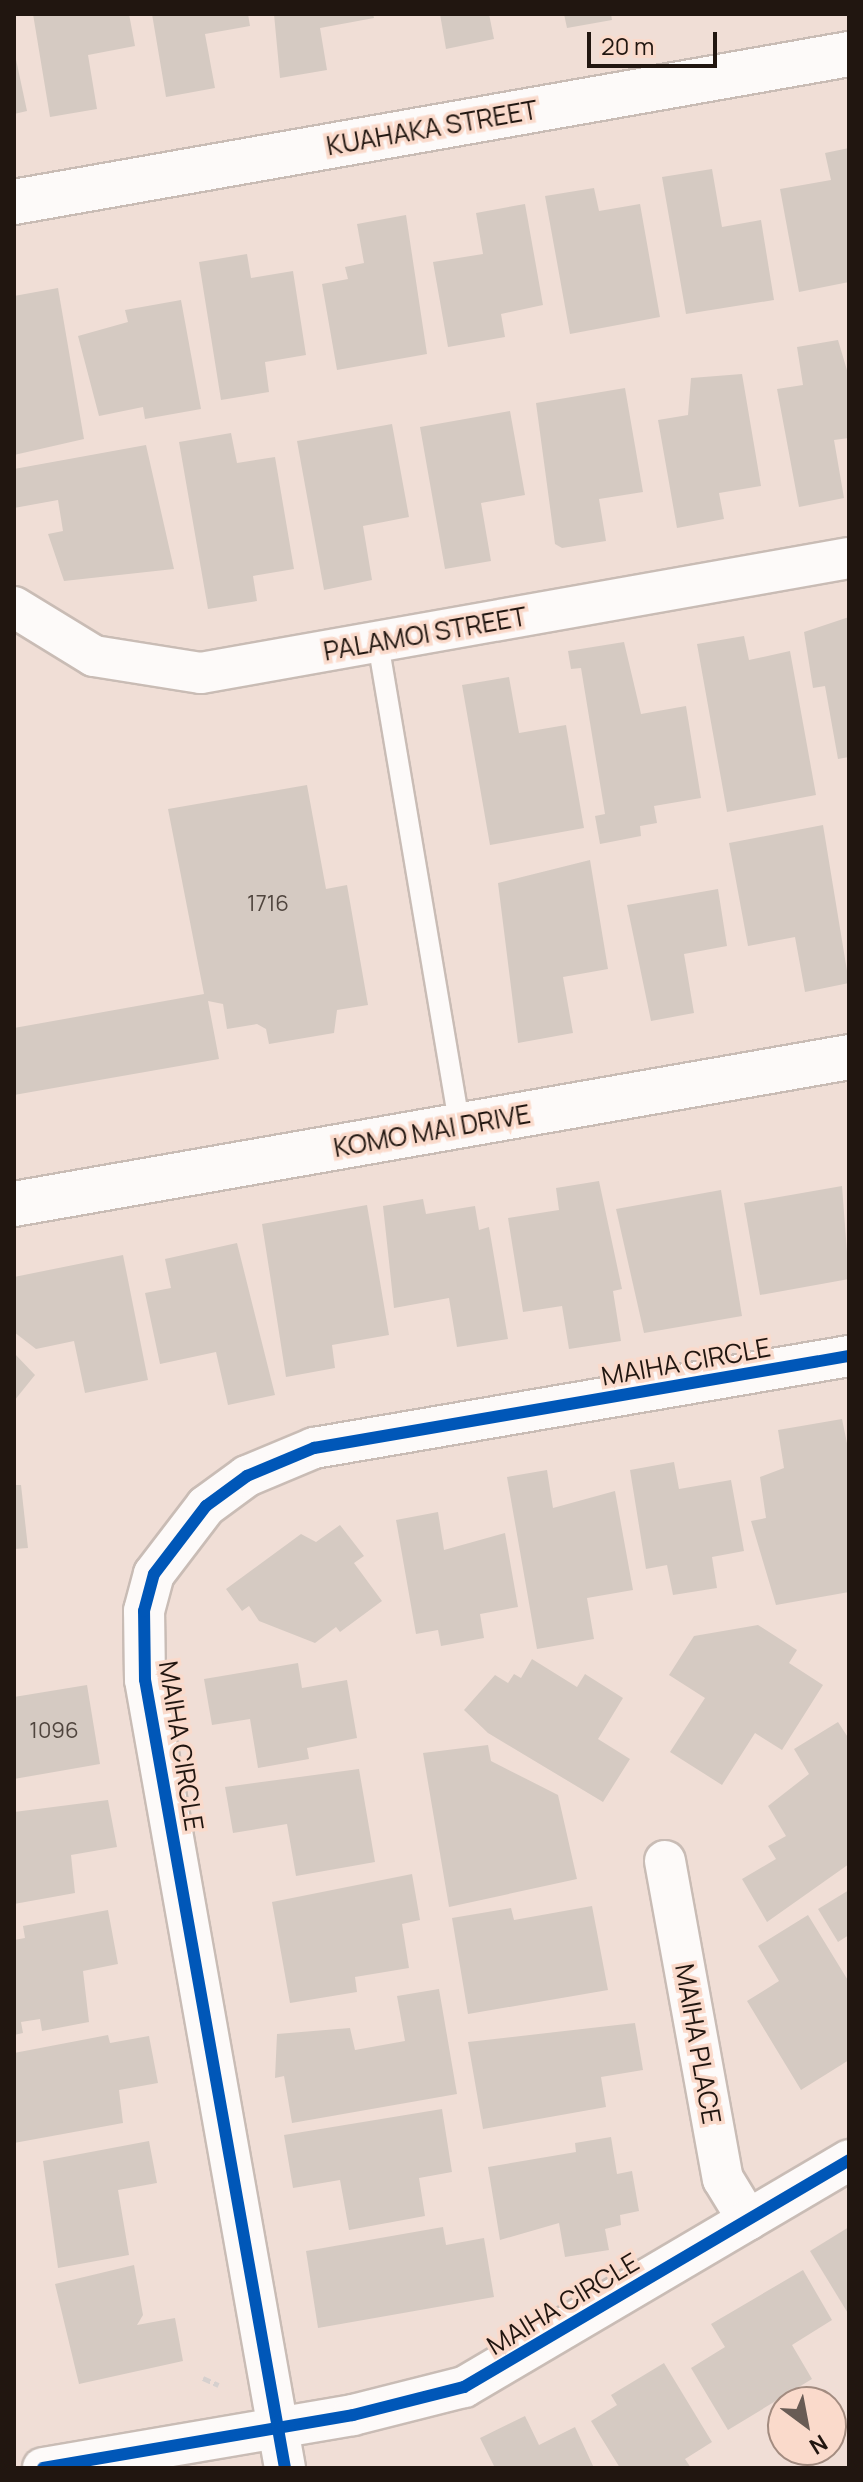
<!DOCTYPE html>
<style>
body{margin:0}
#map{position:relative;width:863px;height:2482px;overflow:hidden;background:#f0ded6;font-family:Manrope,sans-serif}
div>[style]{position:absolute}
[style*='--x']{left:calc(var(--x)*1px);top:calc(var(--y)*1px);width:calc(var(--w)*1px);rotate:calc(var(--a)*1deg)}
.building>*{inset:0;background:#d5cac2}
.path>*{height:5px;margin-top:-2.5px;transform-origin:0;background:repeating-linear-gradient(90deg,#d6d0ce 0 8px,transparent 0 12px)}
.roads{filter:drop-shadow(2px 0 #c9bcb5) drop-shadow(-2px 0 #c9bcb5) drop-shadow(0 2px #c9bcb5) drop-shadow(0 -2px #c9bcb5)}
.service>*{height:20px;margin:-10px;padding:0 10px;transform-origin:10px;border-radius:10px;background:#fdfaf9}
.minor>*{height:40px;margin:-20px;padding:0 20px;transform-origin:20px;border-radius:20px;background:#fdfaf9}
.tertiary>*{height:44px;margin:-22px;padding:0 22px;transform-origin:22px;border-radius:22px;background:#fdfaf9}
.secondary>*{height:44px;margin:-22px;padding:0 22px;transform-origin:22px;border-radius:22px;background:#fdfaf9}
.cycleway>*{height:12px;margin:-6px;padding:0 6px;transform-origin:6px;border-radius:6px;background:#0057b8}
span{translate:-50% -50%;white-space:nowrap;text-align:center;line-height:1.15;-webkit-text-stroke:7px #fadacb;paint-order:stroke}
.number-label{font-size:22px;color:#50453e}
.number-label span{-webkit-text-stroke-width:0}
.street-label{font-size:26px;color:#211610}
.frame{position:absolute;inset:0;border:16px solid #211610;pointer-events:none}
.north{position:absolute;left:767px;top:2386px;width:80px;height:80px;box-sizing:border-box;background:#fadacb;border:2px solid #a38c80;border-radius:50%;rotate:148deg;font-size:22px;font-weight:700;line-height:32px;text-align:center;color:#211610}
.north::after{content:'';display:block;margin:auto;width:28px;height:36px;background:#695c55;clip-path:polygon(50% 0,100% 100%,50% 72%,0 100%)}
.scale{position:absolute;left:587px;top:32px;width:130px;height:36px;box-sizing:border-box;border:4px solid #211610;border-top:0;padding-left:10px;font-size:24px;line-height:28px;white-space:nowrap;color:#211610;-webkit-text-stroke:6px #fadacb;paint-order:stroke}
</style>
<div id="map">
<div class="building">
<i style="clip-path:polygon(33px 14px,129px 14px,135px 46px,88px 55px,97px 109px,50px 117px)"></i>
<i style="clip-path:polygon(152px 14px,248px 14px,250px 26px,205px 34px,215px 88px,166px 97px)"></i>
<i style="clip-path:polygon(274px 14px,373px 14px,374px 18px,320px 28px,327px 70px,280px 78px)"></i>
<i style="clip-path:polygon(440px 14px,489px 14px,494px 39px,446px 49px)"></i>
<i style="clip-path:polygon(564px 14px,611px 14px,612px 20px,567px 28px)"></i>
<i style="clip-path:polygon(14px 50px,27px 111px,14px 114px)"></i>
<i style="clip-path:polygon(849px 148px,849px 282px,799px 292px,780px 189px,831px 180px,825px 153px)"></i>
<i style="clip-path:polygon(712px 169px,722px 227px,761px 220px,774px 300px,686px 314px,662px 177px)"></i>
<i style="clip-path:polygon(594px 188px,599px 211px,640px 204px,660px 317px,570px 334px,545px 196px)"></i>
<i style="clip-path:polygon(525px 204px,543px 305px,501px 314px,505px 337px,448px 347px,433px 262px,483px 254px,476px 213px)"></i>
<i style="clip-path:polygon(406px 215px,427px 354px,337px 370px,322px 284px,348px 279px,345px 267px,364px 263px,357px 224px)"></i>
<i style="clip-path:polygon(247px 254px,251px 278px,293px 271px,306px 355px,265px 362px,269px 392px,221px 400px,199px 262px)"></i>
<i style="clip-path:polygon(58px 288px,84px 439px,14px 455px,14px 296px)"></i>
<i style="clip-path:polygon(181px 300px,201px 409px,145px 419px,143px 407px,99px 416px,78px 336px,128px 322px,125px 310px)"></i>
<i style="clip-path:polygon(838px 340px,849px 377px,849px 438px,834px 440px,844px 498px,799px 507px,777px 389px,803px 385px,797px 347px)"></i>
<i style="clip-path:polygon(742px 374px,761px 486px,719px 493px,724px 519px,677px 528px,658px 420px,688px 415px,691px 378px)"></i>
<i style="clip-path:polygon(625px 388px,643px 492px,599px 499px,606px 541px,562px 548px,555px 544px,536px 403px)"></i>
<i style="clip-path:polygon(510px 411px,525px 495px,481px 503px,491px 561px,445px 569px,420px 427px)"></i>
<i style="clip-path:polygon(392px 424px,409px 517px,363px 526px,372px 580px,324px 590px,297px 441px)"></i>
<i style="clip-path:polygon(231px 433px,237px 463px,275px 457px,294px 569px,253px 576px,257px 601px,208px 609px,179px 442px)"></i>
<i style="clip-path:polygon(146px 445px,174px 569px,64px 581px,48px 534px,63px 531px,58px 500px,14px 508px,14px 469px)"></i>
<i style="clip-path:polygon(849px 617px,849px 757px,838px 759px,825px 686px,813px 688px,804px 632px)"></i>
<i style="clip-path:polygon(744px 636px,749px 660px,790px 651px,816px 795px,727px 812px,697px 644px)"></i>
<i style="clip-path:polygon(624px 642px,641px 714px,686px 706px,701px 798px,654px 806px,657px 823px,640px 826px,641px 836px,600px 844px,595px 816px,605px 814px,581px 668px,571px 669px,568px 651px)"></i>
<i style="clip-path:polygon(509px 677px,519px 733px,566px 725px,584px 828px,490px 845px,462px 685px)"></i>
<i style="clip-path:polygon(307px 785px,326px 889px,347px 885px,368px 1005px,337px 1010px,334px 1033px,269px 1044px,266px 1029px,257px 1024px,227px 1029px,223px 1004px,208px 1001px,219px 1059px,14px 1095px,14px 1028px,204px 994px,168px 809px)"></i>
<i style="clip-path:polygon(823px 825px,849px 983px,805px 992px,795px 937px,748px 946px,729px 843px)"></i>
<i style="clip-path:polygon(590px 860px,608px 969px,563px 977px,573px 1033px,518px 1043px,498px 883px)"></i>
<i style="clip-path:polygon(718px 889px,727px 946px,684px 954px,694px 1013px,651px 1021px,627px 905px)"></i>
<i style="clip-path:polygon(599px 1181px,622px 1289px,613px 1291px,621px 1341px,569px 1349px,562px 1306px,523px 1312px,508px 1218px,559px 1210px,556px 1188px)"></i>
<i style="clip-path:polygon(842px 1186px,849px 1279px,760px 1295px,744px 1203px)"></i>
<i style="clip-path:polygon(721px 1190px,742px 1316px,644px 1333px,616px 1209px)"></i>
<i style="clip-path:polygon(423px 1199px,426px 1214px,475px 1206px,479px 1230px,489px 1227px,508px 1339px,457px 1347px,449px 1298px,394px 1308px,383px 1206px)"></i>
<i style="clip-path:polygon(367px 1205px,389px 1335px,332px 1345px,335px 1368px,286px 1377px,262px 1224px)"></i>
<i style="clip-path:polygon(237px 1243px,275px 1395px,228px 1405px,216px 1352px,160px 1364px,145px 1293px,171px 1288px,165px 1259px)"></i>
<i style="clip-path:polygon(123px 1255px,148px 1380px,85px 1393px,74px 1341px,36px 1349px,14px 1332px,14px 1277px)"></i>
<i style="clip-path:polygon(14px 1353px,35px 1375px,14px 1401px)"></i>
<i style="clip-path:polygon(842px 1419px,849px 1453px,849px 1592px,776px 1605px,751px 1521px,766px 1518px,760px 1477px,784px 1468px,778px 1430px)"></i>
<i style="clip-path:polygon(674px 1462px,679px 1489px,731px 1480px,744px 1551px,712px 1557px,717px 1588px,673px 1595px,667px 1565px,646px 1569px,630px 1470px)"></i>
<i style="clip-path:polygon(547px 1470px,553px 1508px,615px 1491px,633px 1590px,587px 1598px,594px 1639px,537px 1649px,507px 1477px)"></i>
<i style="clip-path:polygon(14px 1485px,21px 1485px,28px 1548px,14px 1549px)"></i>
<i style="clip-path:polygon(438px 1512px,444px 1550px,505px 1533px,518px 1607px,480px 1614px,484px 1638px,441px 1646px,438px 1630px,416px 1634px,396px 1520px)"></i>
<i style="clip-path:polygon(340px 1525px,364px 1556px,354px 1563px,382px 1601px,340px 1632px,336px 1627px,315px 1643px,259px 1621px,249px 1606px,242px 1611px,226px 1589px,301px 1534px,316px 1542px)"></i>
<i style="clip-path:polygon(758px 1625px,797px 1650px,789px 1663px,823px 1685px,782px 1750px,755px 1733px,722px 1785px,670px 1752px,705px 1698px,669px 1675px,694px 1636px)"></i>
<i style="clip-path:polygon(532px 1659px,577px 1687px,585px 1674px,623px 1698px,598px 1739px,630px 1759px,603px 1802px,488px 1733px,464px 1710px,495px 1675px,508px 1683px,514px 1674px,521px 1678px)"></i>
<i style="clip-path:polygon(298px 1663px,302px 1688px,347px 1680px,357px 1738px,307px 1748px,309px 1759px,258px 1768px,250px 1719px,212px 1725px,204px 1679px)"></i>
<i style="clip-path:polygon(87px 1685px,100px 1764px,14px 1779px,14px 1697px)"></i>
<i style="clip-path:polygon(838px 1722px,849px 1739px,849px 1864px,767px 1922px,742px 1879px,776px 1859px,768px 1846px,786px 1836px,768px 1806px,809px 1774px,794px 1749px)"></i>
<i style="clip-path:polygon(488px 1745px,491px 1761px,558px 1795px,577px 1879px,449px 1907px,423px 1753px)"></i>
<i style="clip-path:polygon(359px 1769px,375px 1862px,296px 1876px,287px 1824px,233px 1833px,225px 1787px)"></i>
<i style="clip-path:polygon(108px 1800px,117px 1847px,71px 1855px,75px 1893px,14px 1904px,14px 1812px)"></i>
<i style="clip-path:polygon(412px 1874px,420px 1920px,402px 1924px,409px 1968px,355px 1977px,357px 1992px,290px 2003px,272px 1902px)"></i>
<i style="clip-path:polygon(849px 1890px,849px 1935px,838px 1942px,818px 1909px)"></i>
<i style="clip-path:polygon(592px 1906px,608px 1990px,468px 2014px,452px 1918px,511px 1908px,514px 1920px)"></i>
<i style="clip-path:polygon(108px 1910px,118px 1964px,83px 1971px,89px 2022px,42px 2031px,40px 2019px,21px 2022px,23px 2033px,14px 2035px,14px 1940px,25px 1938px,23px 1926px)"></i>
<i style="clip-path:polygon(808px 1915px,849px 1982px,849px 2060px,801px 2090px,747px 2001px,779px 1981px,758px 1946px)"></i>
<i style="clip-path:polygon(439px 1989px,457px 2094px,292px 2123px,284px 2076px,275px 2078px,277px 2034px,350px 2028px,355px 2050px,405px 2041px,397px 1996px)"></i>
<i style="clip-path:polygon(635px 2023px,643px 2070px,601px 2077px,606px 2107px,483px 2129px,468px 2042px)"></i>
<i style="clip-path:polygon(108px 2035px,110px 2043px,149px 2036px,158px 2083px,119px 2090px,123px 2123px,14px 2143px,14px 2053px)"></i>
<i style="clip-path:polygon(442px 2109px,452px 2172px,419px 2178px,425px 2216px,349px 2230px,340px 2180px,293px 2188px,284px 2135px)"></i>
<i style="clip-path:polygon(611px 2137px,617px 2174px,632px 2171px,639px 2211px,620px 2215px,621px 2225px,605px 2229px,609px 2250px,565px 2257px,559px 2223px,500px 2240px,488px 2167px,576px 2152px,575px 2143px)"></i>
<i style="clip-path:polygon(149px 2141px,157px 2183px,118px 2190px,129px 2255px,58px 2268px,43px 2161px)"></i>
<i style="clip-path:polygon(443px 2227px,446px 2245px,484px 2238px,494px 2297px,318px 2328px,306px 2251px)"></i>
<i style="clip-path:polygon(849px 2227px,849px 2315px,810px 2251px)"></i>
<i style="clip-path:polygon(134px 2265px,143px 2315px,137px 2325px,175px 2318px,183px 2361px,79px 2384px,55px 2284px)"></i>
<i style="clip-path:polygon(803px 2270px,832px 2320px,792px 2345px,812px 2379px,728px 2430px,691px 2368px,725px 2347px,711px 2324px)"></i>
<i style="clip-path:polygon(664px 2363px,712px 2442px,685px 2459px,691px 2468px,620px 2468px,591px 2421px,617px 2405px,611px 2395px)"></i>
<i style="clip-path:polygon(525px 2416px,539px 2445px,575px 2427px,594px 2468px,495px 2468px,480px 2438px)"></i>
</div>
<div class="path">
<i style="--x:203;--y:2378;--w:17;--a:24"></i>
</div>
<div class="roads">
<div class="service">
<i style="--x:378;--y:643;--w:490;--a:80.4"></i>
</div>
<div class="minor">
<i style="--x:14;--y:607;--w:94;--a:31.5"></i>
<i style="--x:94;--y:656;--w:108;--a:9"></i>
<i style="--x:201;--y:673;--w:658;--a:-10.06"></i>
<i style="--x:665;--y:1861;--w:323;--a:79.7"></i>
<i style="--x:723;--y:2179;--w:48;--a:58.6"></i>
<i style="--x:43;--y:2468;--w:314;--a:-9.7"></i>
<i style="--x:353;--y:2415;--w:114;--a:-14.2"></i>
<i style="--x:464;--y:2387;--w:447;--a:-30.5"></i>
<i style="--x:285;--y:2468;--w:800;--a:-100.07"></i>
<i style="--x:145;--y:1680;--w:69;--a:-90.8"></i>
<i style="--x:144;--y:1611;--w:38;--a:-75"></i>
<i style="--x:154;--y:1574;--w:86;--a:-52.6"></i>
<i style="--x:206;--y:1506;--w:51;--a:-36.2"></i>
<i style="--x:247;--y:1476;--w:73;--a:-22.7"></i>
<i style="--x:314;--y:1448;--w:543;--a:-9.76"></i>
</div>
<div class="tertiary">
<i style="--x:14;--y:202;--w:848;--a:-10.05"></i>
</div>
<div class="secondary">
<i style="--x:14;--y:1204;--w:848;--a:-9.98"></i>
</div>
</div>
<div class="cycleway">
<i style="--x:43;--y:2468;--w:314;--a:-9.7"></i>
<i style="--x:353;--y:2415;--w:114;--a:-14.2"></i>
<i style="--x:464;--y:2387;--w:447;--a:-30.5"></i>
<i style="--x:285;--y:2468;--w:800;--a:-100.07"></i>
<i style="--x:145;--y:1680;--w:69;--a:-90.8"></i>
<i style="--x:144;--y:1611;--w:38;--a:-75"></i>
<i style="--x:154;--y:1574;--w:86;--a:-52.6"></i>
<i style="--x:206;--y:1506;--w:51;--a:-36.2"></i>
<i style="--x:247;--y:1476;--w:73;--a:-22.7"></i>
<i style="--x:314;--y:1448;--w:543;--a:-9.76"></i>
</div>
<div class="number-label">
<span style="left:268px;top:904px">1716</span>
<span style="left:54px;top:1731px">1096</span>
</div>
<div class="street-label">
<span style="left:432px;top:128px;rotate:-10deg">KUAHAKA STREET</span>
<span style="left:425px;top:634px;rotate:-10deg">PALAMOI STREET</span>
<span style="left:432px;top:1131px;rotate:-10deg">KOMO MAI DRIVE</span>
<span style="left:686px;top:1362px;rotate:-10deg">MAIHA CIRCLE</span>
<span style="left:181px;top:1746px;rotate:81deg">MAIHA CIRCLE</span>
<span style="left:698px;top:2044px;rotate:80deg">MAIHA PLACE</span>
<span style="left:563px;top:2304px;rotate:-31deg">MAIHA CIRCLE</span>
</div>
<div class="frame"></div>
<div class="north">N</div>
<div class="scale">20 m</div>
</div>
